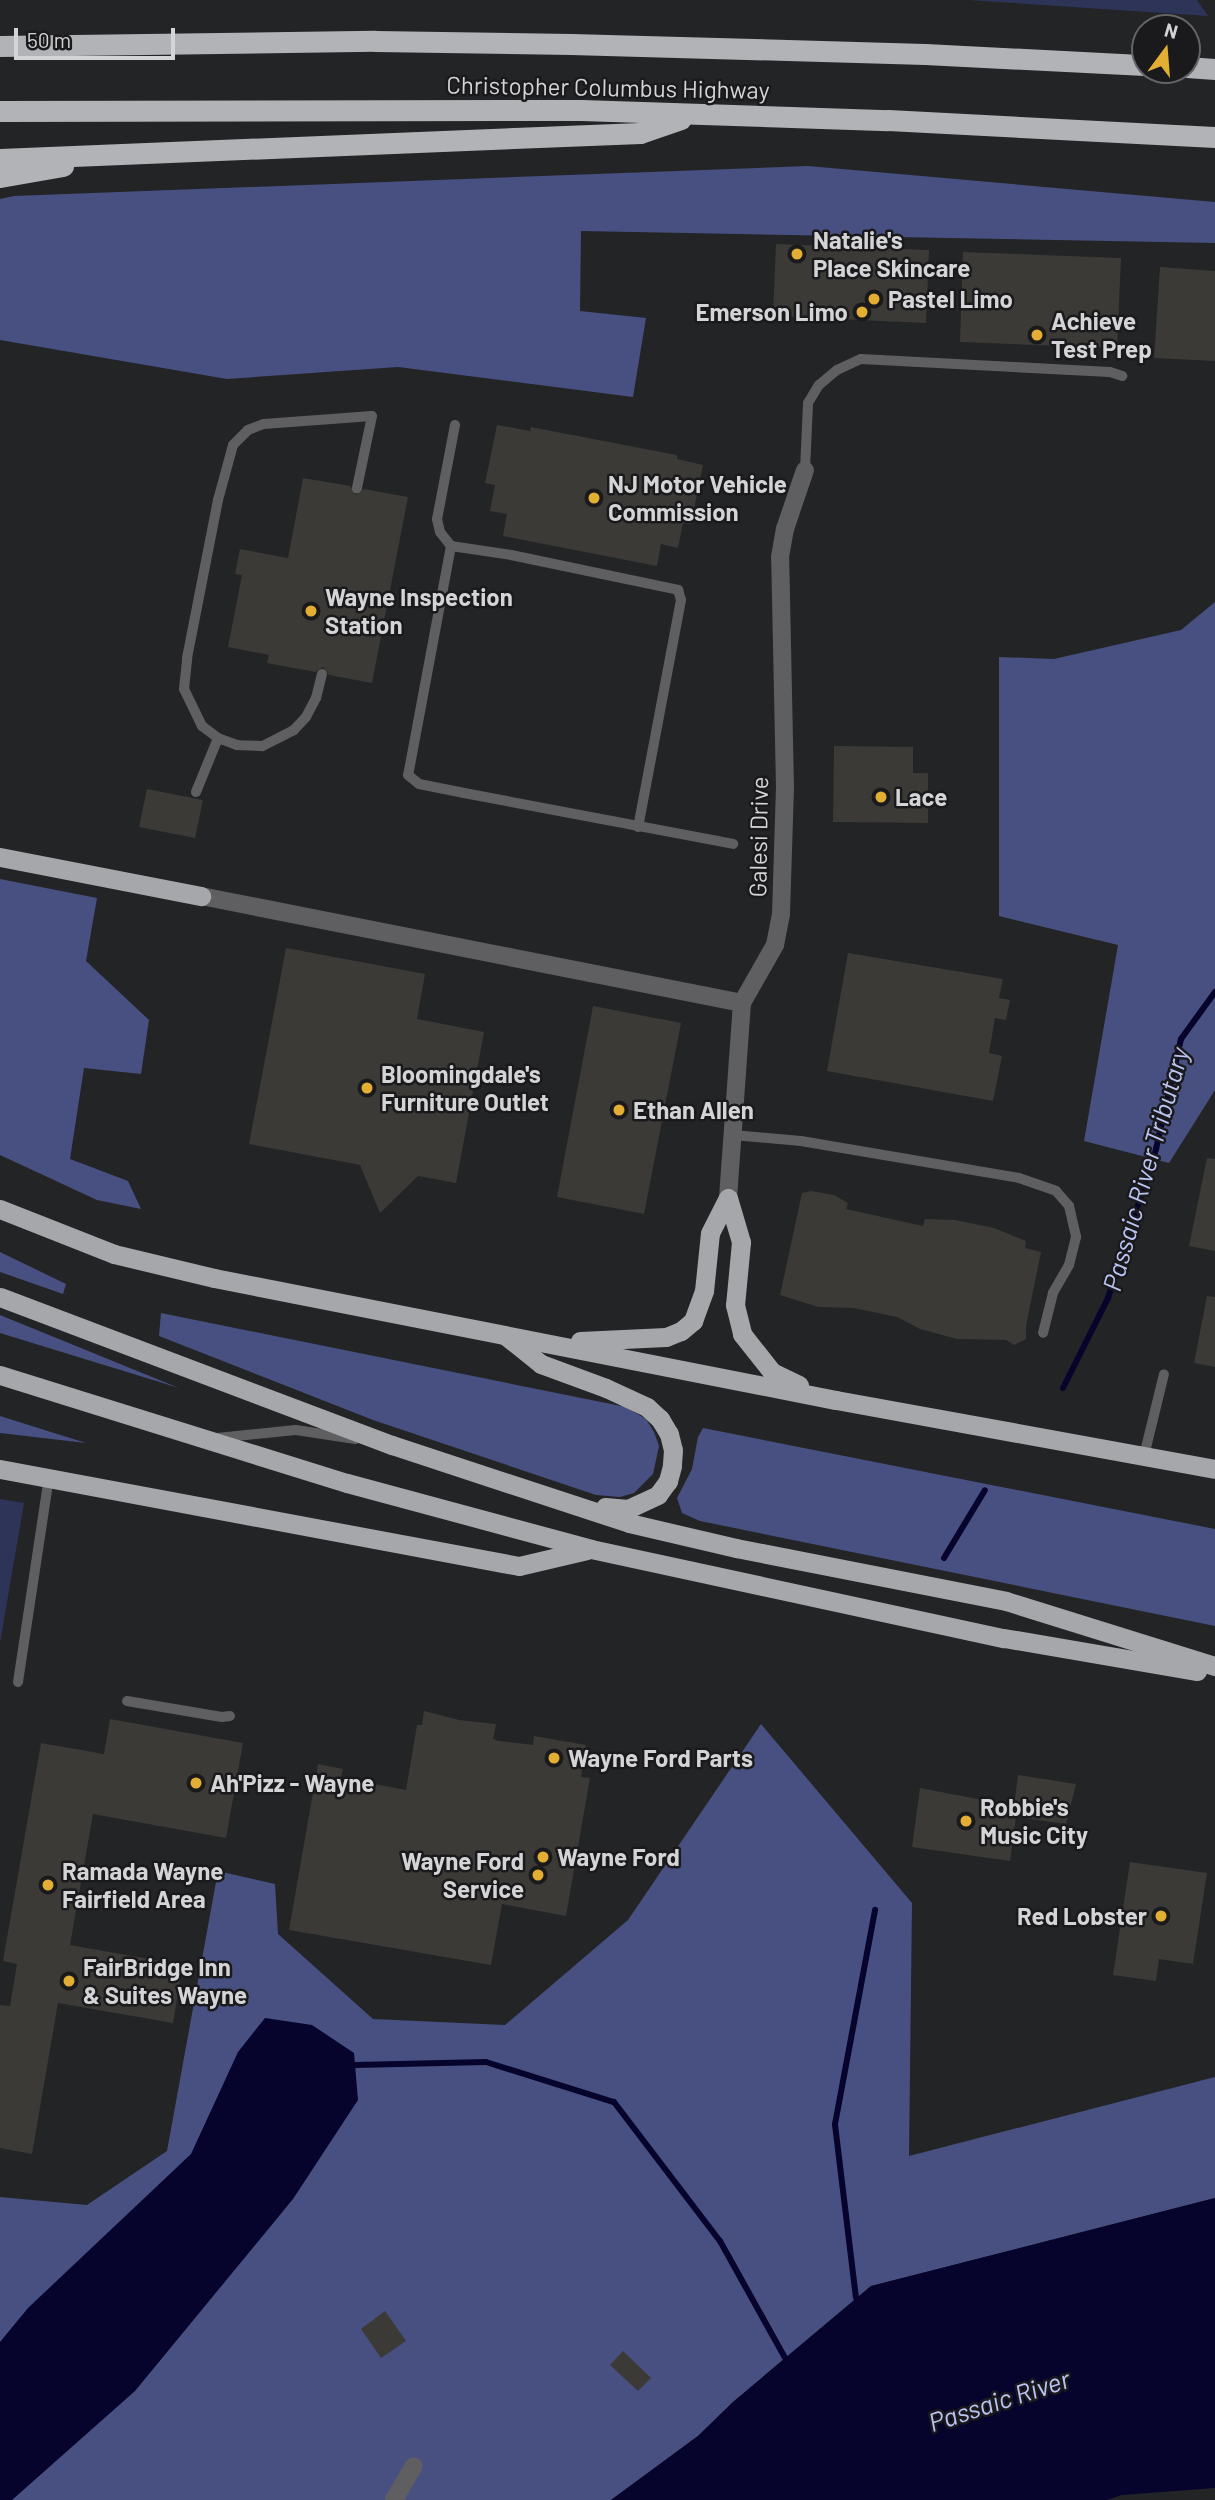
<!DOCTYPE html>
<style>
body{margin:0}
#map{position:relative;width:1215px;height:2500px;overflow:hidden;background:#232426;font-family:Barlow,sans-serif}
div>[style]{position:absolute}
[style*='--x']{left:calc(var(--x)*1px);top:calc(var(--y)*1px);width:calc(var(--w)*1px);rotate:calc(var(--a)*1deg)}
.green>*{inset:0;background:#2e3458}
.forest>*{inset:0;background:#485081}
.water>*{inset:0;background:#06032d}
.stream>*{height:6px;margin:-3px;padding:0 3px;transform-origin:3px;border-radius:3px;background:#06032d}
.building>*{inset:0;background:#3b3a37}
.service>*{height:10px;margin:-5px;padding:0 5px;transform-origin:5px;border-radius:5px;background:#5f5f61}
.minor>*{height:18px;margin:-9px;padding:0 9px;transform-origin:9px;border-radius:9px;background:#5f5f61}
.trunk>*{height:19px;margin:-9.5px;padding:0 9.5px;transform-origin:9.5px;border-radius:9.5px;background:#a6a7aa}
.motorway>*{height:21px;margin:-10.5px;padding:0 10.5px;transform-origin:10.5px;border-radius:10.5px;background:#b2b3b6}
.dots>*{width:19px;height:19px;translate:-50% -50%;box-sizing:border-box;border:4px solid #1a1a1d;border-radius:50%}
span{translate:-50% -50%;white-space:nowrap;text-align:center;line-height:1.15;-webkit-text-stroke:5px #1a1a1d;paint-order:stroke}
.street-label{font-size:24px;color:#d4d4d6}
.poi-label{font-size:24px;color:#d4d4d6;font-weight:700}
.left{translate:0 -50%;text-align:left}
.right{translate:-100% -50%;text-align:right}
.water-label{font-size:26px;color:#bbc5f4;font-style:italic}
.north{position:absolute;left:1131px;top:14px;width:70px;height:70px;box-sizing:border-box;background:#1a1a1d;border:2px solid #646467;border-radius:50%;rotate:16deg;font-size:19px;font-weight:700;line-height:28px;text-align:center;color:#d4d4d6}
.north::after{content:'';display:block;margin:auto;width:24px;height:32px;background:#e2af34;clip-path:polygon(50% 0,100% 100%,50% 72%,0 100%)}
.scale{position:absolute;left:14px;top:28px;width:161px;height:32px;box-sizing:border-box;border:4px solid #d4d4d6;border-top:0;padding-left:9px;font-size:21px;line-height:24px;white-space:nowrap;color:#d4d4d6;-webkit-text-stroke:5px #1a1a1d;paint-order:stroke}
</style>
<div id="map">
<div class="green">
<i style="clip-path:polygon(968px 0,1197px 0,1208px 16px)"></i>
<i style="clip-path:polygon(0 1499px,24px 1503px,0 1643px)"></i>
</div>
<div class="forest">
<i style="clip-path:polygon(808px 166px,1215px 202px,1215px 243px,581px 231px,580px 311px,646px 318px,633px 397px,398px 367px,227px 379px,0 340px,0 199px,14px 196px)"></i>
<i style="clip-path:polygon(1215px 602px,1215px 1090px,1169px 1163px,1084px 1141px,1118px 945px,999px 916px,999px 657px,1054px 659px,1181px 630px)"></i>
<i style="clip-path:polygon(0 879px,97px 898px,86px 961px,149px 1020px,141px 1074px,84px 1068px,70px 1159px,128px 1181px,141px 1209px,97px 1200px,0 1155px)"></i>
<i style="clip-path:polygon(0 1252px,66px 1284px,63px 1294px,0 1272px)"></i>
<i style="clip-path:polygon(161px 1313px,626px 1407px,646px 1419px,654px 1432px,659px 1446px,653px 1474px,634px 1493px,620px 1497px,596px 1495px,373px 1420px,159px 1336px)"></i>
<i style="clip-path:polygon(0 1315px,179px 1388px,0 1333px)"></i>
<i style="clip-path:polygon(0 1416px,86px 1443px,0 1433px)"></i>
<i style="clip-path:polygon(703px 1428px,1215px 1529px,1215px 1626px,700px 1521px,682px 1513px,677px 1498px,692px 1469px,698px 1437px)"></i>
<i style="clip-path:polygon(761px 1724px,912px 1903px,909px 2156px,1215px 2077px,1215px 2198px,871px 2286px,733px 2402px,698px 2436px,611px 2500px,0 2500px,0 2197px,87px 2205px,167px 2151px,218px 1871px,275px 1884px,278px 1934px,373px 2019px,505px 2025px,628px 1920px)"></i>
</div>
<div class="water">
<i style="clip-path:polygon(265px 2018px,312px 2025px,354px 2053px,358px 2100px,293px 2199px,135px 2391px,12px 2500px,0 2500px,0 2342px,28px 2308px,191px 2154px,238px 2052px)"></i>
<i style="clip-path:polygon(1215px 2198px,1215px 2488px,1122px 2495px,1107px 2500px,611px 2500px,698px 2436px,733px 2402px,871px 2286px)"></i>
</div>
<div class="stream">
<i style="--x:1063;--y:1388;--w:101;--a:-63.4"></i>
<i style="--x:1108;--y:1298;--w:157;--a:-72.1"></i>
<i style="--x:1156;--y:1149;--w:113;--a:-77.2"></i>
<i style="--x:1181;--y:1039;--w:58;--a:-54.1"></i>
<i style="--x:944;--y:1558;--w:79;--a:-58.9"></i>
<i style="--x:355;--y:2065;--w:131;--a:-1.3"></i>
<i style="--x:486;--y:2062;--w:134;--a:17.4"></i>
<i style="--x:614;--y:2102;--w:175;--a:52.7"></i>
<i style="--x:720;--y:2241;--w:134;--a:60.9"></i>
<i style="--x:856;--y:2298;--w:175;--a:-96.9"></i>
<i style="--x:835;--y:2124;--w:218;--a:-79.4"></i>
</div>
<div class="building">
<i style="clip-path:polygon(776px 244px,929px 250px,926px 323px,773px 316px)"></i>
<i style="clip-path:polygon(963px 252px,1121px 258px,1117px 348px,960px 342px)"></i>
<i style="clip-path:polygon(1160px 267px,1215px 271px,1215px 361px,1154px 358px)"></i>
<i style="clip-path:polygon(497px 425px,530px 431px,531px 427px,640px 448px,677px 455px,677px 459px,703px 465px,691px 524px,683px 523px,678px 548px,661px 544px,657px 566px,503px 536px,507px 514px,490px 511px,495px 485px,485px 483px)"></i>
<i style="clip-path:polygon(303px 478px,350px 486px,356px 495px,364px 489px,408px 497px,372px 683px,329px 675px,323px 667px,315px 672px,267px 663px,269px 655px,228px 647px,242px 575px,235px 574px,240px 549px,288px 558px)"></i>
<i style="clip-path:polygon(834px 746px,913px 747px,913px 773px,928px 773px,928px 823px,833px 822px)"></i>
<i style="clip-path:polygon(147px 789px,203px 800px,195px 838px,139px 827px)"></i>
<i style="clip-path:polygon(286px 948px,425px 974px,417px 1019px,484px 1032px,456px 1183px,418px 1176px,380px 1213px,360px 1165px,249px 1144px)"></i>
<i style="clip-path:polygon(848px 953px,1003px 979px,999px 998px,1010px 1000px,1006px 1020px,995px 1018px,989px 1053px,1002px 1056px,993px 1101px,827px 1071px)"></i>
<i style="clip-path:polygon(593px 1006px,681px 1023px,644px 1214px,557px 1197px)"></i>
<i style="clip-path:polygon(1207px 1158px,1215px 1159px,1215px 1251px,1189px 1246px)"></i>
<i style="clip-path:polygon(811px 1191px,834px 1195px,848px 1203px,846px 1209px,923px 1226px,925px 1219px,955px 1220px,994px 1228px,1026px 1241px,1025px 1248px,1041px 1252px,1026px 1326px,1026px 1339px,1014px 1345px,1006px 1340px,957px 1339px,920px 1329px,897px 1317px,854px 1308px,818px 1307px,780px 1295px,802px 1193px)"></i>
<i style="clip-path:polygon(1207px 1296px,1215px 1297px,1215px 1367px,1194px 1363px)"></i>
<i style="clip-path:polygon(424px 1711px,459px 1720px,496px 1724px,493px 1739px,499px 1741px,533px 1745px,534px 1736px,586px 1745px,581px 1777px,590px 1778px,566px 1916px,502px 1904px,491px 1965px,289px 1930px,318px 1764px,343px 1769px,341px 1778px,406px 1790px,417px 1725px,422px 1725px)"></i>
<i style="clip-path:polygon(110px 1719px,243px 1743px,226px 1838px,93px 1814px,70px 1945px,183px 1965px,173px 2023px,58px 2003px,32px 2154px,0 2148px,0 2005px,10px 2006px,17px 1964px,3px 1961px,41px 1743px,104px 1754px)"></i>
<i style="clip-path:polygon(1018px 1775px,1076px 1784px,1066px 1824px,1016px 1817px,1010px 1861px,912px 1847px,920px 1788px,1014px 1806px)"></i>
<i style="clip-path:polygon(1130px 1862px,1207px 1873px,1193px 1964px,1159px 1959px,1156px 1981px,1113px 1975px)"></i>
<i style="clip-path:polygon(385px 2311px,406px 2341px,381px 2358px,361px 2329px)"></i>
<i style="clip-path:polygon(623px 2351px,651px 2378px,638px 2391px,610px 2365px)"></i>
</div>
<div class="service">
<i style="--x:455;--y:425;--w:96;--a:100.8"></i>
<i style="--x:437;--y:519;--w:13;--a:77"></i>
<i style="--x:440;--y:532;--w:18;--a:52"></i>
<i style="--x:451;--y:546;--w:233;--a:100.6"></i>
<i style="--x:408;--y:775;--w:14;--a:39"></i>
<i style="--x:419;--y:784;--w:46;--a:11.3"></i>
<i style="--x:464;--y:793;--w:274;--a:10.7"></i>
<i style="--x:805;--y:470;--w:67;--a:-87.4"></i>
<i style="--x:808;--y:403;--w:21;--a:-59"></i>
<i style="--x:819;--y:385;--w:23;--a:-40"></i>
<i style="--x:837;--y:370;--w:26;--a:-25"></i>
<i style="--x:861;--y:359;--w:249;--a:3"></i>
<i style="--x:1110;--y:372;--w:13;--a:18"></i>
<i style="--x:451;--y:546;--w:61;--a:8.5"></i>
<i style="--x:511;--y:555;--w:171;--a:11.8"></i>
<i style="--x:678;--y:590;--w:10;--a:73"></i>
<i style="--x:681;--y:600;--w:231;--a:100.7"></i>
<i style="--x:322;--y:674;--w:25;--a:104"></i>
<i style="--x:316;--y:698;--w:21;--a:118"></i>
<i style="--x:306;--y:717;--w:18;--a:133"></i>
<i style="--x:294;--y:730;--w:36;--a:153"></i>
<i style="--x:262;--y:746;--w:25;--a:-178"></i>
<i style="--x:237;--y:745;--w:20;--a:-160"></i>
<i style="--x:218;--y:738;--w:20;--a:-143"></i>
<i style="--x:202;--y:726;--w:41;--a:-115.9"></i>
<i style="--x:184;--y:689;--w:31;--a:-84"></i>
<i style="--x:187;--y:658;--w:161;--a:-78.9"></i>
<i style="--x:218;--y:500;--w:57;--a:-74.7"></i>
<i style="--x:233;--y:445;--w:21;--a:-45"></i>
<i style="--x:248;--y:430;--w:17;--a:-21"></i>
<i style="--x:264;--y:424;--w:108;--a:-4.2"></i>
<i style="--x:372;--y:416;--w:74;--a:101.8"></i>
<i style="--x:196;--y:792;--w:58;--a:-67.8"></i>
<i style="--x:733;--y:1135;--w:68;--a:5"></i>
<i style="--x:801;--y:1141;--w:221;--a:9.6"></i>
<i style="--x:1019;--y:1178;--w:39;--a:19"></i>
<i style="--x:1056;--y:1191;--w:20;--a:49"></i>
<i style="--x:1069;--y:1206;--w:32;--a:77"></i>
<i style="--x:1076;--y:1237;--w:29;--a:104"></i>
<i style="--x:1069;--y:1265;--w:32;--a:120"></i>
<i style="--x:1053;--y:1293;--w:41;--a:104"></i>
<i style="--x:217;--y:1438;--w:79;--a:-5.8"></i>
<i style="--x:296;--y:1430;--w:60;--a:8.7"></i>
<i style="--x:1144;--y:1456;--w:84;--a:-76.3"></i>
<i style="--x:18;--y:1682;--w:206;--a:-81.4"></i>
<i style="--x:127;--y:1701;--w:96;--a:9.6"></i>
<i style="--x:222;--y:1717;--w:8;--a:-7"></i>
</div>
<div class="minor">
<i style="--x:201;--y:896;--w:551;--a:11.19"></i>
<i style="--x:728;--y:1198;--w:196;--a:-85.9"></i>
<i style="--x:742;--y:1003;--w:67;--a:-60.4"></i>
<i style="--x:775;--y:945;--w:32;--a:-79"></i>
<i style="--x:781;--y:914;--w:126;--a:-88.2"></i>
<i style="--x:785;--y:788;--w:231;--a:-91.2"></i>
<i style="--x:780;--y:557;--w:28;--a:-80"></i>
<i style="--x:785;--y:529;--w:62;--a:-71.3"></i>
<i style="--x:394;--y:2500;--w:39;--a:-60"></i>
</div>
<div class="trunk">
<i style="--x:0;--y:857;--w:205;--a:11"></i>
<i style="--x:728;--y:1198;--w:46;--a:73.5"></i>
<i style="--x:741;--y:1242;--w:63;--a:95.4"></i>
<i style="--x:735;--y:1305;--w:30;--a:76"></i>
<i style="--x:742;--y:1334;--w:48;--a:51.7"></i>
<i style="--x:772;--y:1372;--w:30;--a:26"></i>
<i style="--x:0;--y:1209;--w:123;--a:21.5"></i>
<i style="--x:114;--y:1254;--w:103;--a:13.5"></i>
<i style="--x:214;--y:1278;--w:634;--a:11.1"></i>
<i style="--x:836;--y:1400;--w:385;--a:10.3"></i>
<i style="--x:0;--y:1297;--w:419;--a:20.7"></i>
<i style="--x:392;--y:1445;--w:250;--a:18.2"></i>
<i style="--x:629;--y:1523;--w:110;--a:13.2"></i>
<i style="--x:736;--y:1548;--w:275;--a:11.1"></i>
<i style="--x:1006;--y:1601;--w:219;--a:17.3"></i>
<i style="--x:506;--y:1336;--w:45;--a:38.7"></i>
<i style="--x:541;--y:1364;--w:69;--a:20.3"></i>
<i style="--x:606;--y:1388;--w:45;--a:24.9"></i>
<i style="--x:647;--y:1407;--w:18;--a:43"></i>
<i style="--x:660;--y:1419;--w:17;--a:59"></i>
<i style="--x:669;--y:1434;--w:16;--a:76"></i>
<i style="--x:673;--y:1450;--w:16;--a:94"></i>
<i style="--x:672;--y:1466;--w:16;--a:105"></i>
<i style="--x:668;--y:1481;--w:17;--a:126"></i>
<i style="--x:658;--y:1495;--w:33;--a:155"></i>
<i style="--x:628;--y:1509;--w:23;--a:-175"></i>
<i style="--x:580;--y:1341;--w:86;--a:-2.7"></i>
<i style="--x:666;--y:1337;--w:16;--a:-22"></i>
<i style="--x:681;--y:1331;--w:16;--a:-40"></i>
<i style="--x:693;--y:1321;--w:32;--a:-70"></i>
<i style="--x:704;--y:1291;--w:58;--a:-84.1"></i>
<i style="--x:710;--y:1233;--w:39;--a:-63"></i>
<i style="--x:0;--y:1375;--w:363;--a:17.3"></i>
<i style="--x:347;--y:1483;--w:253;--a:15.1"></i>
<i style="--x:591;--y:1549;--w:422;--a:12.2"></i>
<i style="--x:1004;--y:1638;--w:196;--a:9.7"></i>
<i style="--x:0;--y:1469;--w:528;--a:10.59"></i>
<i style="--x:519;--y:1566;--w:70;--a:-13.2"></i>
</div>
<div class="motorway">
<i style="--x:0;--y:46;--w:375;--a:-0.8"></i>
<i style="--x:375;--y:41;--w:196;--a:0.9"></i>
<i style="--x:571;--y:44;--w:354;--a:1.6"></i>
<i style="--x:925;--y:54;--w:220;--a:2.9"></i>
<i style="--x:1187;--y:67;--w:28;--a:4"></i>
<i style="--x:0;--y:111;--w:581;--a:-0.1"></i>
<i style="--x:581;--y:110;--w:307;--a:1.9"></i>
<i style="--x:888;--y:120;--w:327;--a:3"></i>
<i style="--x:0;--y:159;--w:641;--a:-2.33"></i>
<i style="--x:640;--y:133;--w:43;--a:-18.9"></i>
<i style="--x:0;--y:177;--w:64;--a:-9.9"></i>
</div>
<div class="dots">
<i style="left:797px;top:254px;background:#e2af34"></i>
<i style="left:874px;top:299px;background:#e2af34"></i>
<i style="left:862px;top:312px;background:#e2af34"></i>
<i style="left:1037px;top:335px;background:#e2af34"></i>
<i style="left:594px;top:498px;background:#e2af34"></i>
<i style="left:311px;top:611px;background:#e2af34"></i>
<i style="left:881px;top:797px;background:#e2af34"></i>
<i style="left:367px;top:1088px;background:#e2af34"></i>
<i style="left:619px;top:1110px;background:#e2af34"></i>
<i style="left:554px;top:1758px;background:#e2af34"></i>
<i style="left:196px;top:1783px;background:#e2af34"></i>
<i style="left:966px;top:1821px;background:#e2af34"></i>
<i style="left:543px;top:1857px;background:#e2af34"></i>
<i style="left:538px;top:1875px;background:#e2af34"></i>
<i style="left:48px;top:1885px;background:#e2af34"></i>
<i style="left:1161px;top:1916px;background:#e2af34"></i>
<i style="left:69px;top:1981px;background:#e2af34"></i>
</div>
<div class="street-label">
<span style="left:608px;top:87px;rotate:1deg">Christopher Columbus Highway</span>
<span style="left:758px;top:837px;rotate:-89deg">Galesi Drive</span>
</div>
<div class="poi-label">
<span class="left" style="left:813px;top:254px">Natalie's<br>Place Skincare</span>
<span class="left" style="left:888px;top:299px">Pastel Limo</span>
<span class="right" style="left:848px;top:312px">Emerson Limo</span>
<span class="left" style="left:1051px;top:335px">Achieve<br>Test Prep</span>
<span class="left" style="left:608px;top:498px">NJ Motor Vehicle<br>Commission</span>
<span class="left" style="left:325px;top:611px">Wayne Inspection<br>Station</span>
<span class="left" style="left:895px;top:797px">Lace</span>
<span class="left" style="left:381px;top:1088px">Bloomingdale's<br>Furniture Outlet</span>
<span class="left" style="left:633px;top:1110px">Ethan Allen</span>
<span class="left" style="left:568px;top:1758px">Wayne Ford Parts</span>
<span class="left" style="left:210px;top:1783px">Ah'Pizz - Wayne</span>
<span class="left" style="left:980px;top:1821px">Robbie's<br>Music City</span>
<span class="left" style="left:557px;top:1857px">Wayne Ford</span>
<span class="right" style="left:524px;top:1875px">Wayne Ford<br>Service</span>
<span class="left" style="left:62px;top:1885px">Ramada Wayne<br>Fairfield Area</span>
<span class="right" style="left:1147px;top:1916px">Red Lobster</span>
<span class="left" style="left:83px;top:1981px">FairBridge Inn<br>&amp; Suites Wayne</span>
</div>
<div class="water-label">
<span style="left:1145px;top:1169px;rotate:-74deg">Passaic River Tributary</span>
<span style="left:999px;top:2400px;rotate:-18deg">Passaic River</span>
</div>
<div class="north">N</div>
<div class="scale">50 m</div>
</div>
